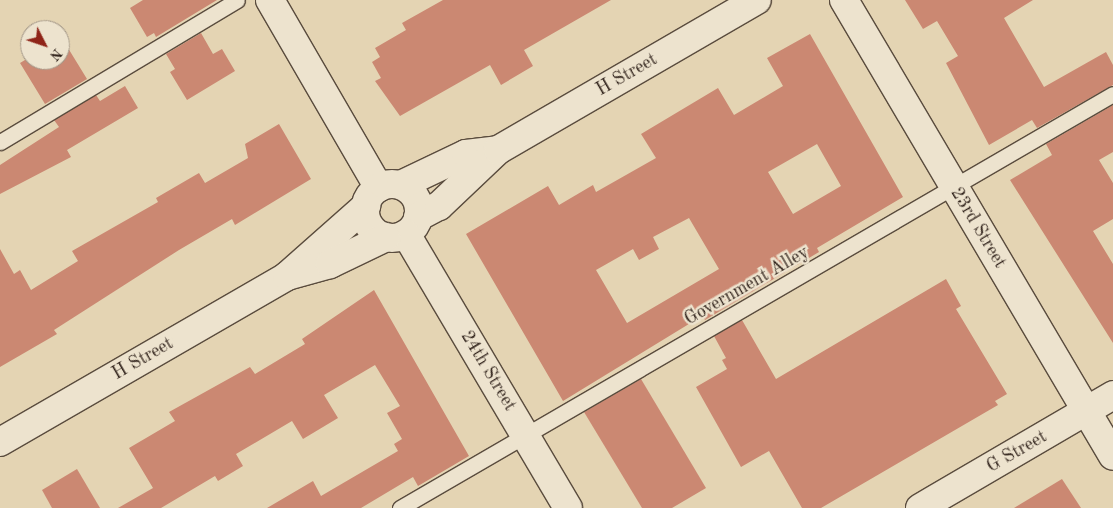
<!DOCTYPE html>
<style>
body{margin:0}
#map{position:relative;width:1113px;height:508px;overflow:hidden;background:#e4d4b3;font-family:"Old Standard TT",serif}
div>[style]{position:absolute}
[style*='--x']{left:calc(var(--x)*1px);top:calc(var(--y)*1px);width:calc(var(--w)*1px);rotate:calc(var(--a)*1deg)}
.building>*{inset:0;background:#cb8872}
.roads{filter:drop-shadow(1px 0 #5a4c3e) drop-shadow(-1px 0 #5a4c3e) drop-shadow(0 1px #5a4c3e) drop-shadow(0 -1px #5a4c3e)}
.lane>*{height:15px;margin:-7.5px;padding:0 7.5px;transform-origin:7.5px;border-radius:7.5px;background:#ede3ce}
.street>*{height:28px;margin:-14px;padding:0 14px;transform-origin:14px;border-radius:14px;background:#ede3ce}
.street>.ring{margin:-14px;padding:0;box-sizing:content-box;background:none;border:28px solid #ede3ce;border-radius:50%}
span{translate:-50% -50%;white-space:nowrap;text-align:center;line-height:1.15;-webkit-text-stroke:5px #ede3ce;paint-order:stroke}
.street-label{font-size:18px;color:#2c1e17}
.north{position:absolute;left:20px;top:20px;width:50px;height:50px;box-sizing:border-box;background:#ede3ce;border:1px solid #a09485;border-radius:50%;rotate:131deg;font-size:14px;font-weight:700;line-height:20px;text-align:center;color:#2c1e17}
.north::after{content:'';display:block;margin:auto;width:18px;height:22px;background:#8f2418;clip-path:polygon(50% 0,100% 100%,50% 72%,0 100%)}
</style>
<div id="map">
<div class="building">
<i style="clip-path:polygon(143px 0,217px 0,156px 37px,154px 33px,147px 37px,130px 8px)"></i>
<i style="clip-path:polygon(443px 0,611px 0,524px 50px,533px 66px,501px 85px,490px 65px,400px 116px,375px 81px,381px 78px,372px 62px,380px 57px,375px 48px,406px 30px,402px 23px)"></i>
<i style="clip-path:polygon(905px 0,1033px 0,1004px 18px,1044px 87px,1106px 52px,1113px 65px,1113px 85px,1037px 128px,1032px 120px,989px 145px,946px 63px,958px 56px,937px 21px,923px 29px)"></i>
<i style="clip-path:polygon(201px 33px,213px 54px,222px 49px,235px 71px,187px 100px,170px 72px,175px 69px,166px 54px)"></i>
<i style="clip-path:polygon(evenodd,810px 34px,903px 197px,817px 248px,819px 252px,705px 320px,702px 316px,563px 401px,466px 234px,548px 186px,559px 205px,593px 185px,596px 192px,656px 158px,641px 134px,718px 88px,734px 115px,783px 86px,767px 58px,810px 34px,817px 144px,841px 186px,793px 214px,768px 172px,817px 144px,810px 34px,689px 218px,719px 269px,627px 323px,596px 270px,633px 249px,639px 260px,659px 249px,653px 237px,689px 218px)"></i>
<i style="clip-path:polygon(60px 35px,87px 79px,45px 104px,20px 63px,30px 57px,60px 60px)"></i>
<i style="clip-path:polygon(125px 86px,138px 108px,67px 150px,71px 157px,0 194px,0 165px,59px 127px,54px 120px,96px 95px,100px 101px)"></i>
<i style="clip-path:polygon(1113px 105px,1113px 152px,1099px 160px,1113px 183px,1113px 219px,1093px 231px,1113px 264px,1113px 343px,1010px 180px,1052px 155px,1046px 144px)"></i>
<i style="clip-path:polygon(279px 124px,311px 179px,235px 225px,232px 219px,179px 250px,54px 330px,57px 334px,0 367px,0 249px,14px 274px,20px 270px,31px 290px,78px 261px,72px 251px,158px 202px,156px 198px,199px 173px,205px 183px,248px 158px,245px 144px)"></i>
<i style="clip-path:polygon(946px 279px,961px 306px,956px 309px,1007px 394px,995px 401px,998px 405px,821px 508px,802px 508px,769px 451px,741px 467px,696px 387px,727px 369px,722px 360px,726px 358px,714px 336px,742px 320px,776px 379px)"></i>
<i style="clip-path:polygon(374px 290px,469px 456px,418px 486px,413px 477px,361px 508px,267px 508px,313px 481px,321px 496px,398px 451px,394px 444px,402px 439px,387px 413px,400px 406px,375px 365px,324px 395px,338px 418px,303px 439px,292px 421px,236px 454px,243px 466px,218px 481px,215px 476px,161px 508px,118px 508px,153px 488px,129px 448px,175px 421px,169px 412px,250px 367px,255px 374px,305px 344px,302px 339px)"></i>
<i style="clip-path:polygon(641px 379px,706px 488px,672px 508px,642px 508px,584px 412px)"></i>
<i style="clip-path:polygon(77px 469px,100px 508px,52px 508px,42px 490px)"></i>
<i style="clip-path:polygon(1062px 479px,1081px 508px,1014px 508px)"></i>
</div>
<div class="roads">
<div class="lane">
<i style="--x:0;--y:142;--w:276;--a:-30.9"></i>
<i style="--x:400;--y:508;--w:824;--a:-30.14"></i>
</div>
<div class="street">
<i style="--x:270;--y:0;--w:217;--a:59.9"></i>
<i style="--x:844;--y:0;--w:529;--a:59.46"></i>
<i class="ring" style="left:365px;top:184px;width:26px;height:26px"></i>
<i style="--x:401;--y:185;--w:72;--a:-25.5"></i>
<i style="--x:466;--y:154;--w:32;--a:-7"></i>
<i style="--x:418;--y:217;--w:24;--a:-28"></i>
<i style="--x:439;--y:206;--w:81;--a:-43.5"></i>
<i style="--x:498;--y:150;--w:299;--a:-30.1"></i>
<i style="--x:406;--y:234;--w:318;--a:59.4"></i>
<i style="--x:287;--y:276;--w:106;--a:-41.5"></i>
<i style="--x:0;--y:442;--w:332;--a:-30"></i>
<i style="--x:287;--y:276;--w:45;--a:-15.6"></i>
<i style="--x:330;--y:264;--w:62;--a:-25.7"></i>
<i style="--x:920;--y:508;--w:224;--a:-30.3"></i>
</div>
</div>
<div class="street-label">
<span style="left:627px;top:75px;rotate:-30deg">H Street</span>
<span style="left:978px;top:228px;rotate:59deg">23rd Street</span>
<span style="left:747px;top:286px;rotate:-30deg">Government Alley</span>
<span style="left:143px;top:359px;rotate:-30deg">H Street</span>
<span style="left:488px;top:371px;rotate:59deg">24th Street</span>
<span style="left:1017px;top:452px;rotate:-30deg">G Street</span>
</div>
<div class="north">N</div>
</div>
